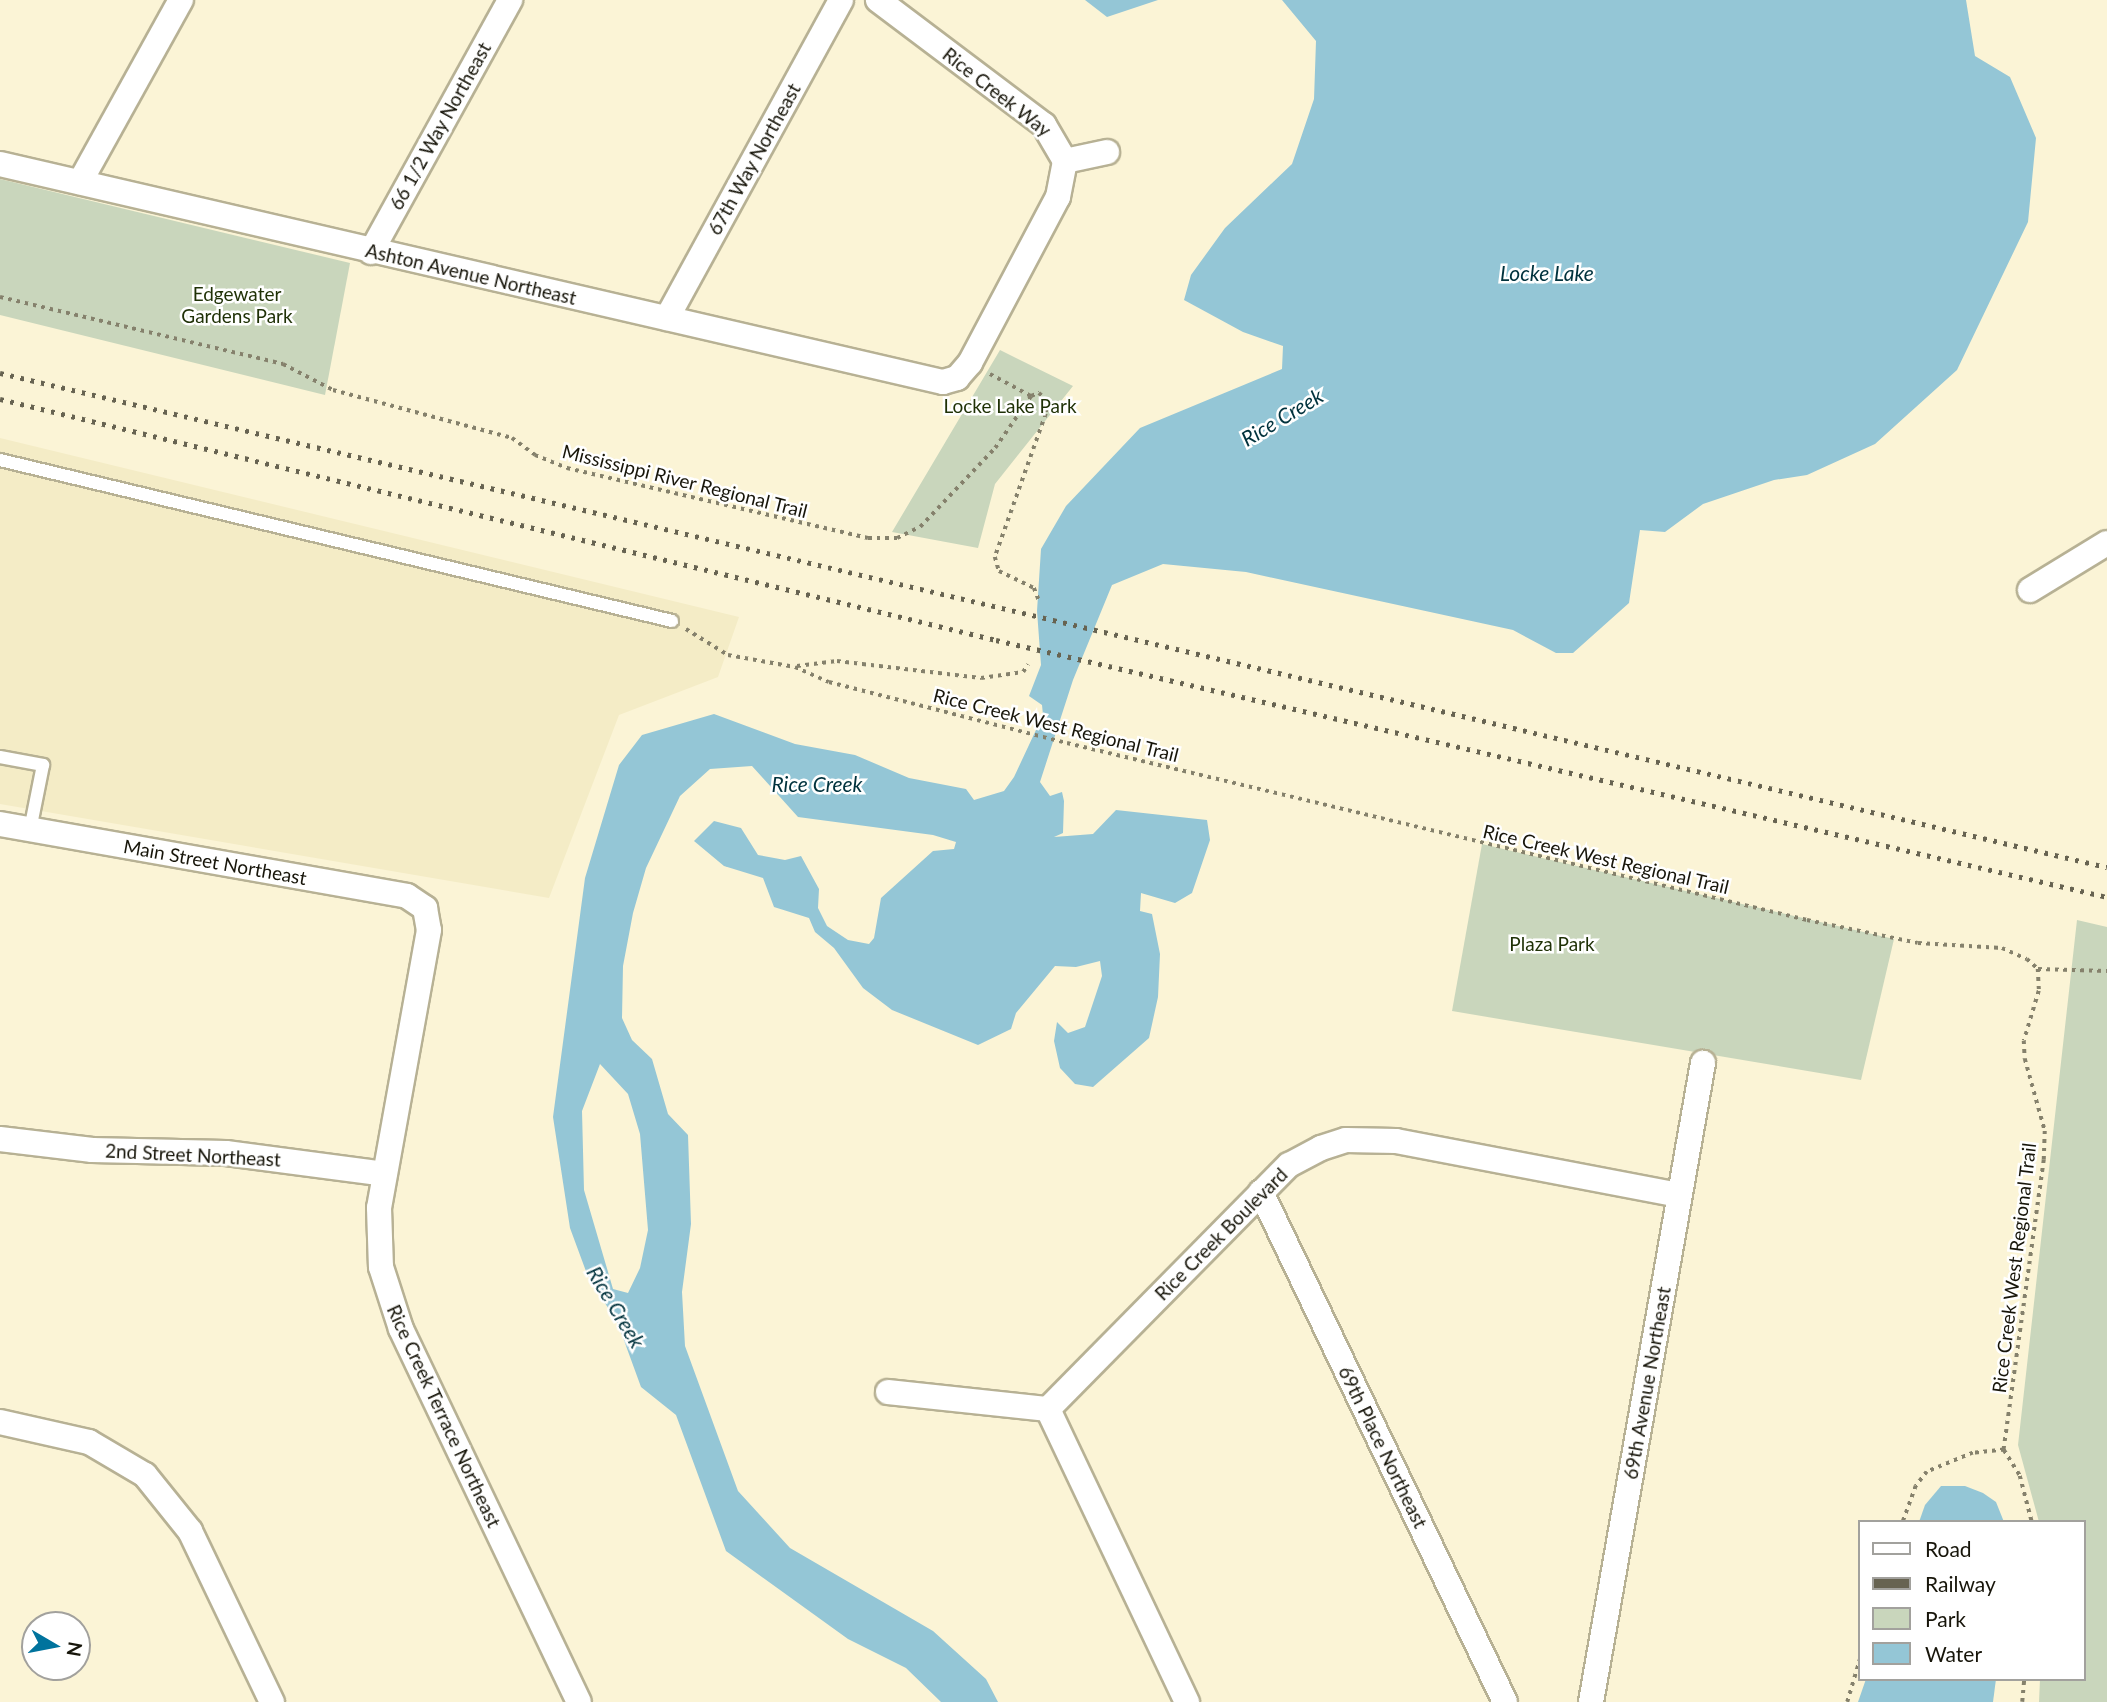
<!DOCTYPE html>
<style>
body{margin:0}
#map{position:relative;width:2107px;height:1702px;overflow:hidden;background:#fbf4d6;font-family:Lato,sans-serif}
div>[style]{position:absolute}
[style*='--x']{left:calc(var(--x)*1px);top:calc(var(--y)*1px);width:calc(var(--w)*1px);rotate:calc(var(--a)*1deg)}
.built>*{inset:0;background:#f4ecc6}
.green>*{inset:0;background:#c9d6bc}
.water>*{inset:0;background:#94c6d6}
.path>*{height:3.5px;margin-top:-1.75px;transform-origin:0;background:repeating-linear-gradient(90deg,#85816c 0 3.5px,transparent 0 8.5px)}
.roads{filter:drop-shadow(2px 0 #b7b194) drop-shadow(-2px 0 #b7b194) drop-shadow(0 2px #b7b194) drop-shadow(0 -2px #b7b194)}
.lane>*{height:12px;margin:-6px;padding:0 6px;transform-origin:6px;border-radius:6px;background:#fff}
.street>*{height:24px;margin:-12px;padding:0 12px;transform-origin:12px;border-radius:12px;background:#fff}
.rail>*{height:5px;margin-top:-2.5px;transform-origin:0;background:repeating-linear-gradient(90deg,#676351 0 3.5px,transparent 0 10.5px)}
span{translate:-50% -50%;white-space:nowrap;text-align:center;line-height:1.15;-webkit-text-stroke:5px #fff;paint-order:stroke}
.street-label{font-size:19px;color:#17150a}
.park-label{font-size:19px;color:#1f3106}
.water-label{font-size:21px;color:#01323d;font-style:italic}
.legend{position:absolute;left:1858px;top:1520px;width:228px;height:161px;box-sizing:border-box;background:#fff;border:2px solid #a2a19d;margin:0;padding:9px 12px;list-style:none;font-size:21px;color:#17150a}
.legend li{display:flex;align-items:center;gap:14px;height:35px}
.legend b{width:35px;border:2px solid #a2a19d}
.north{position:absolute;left:21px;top:1611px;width:70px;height:70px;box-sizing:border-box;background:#fff;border:2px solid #a2a19d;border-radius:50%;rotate:100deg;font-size:19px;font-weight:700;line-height:28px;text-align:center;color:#17150a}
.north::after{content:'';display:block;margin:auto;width:24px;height:32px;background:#00739d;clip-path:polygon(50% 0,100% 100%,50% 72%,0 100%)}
</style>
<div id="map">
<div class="built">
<i style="clip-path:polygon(0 438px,739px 617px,718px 677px,619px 715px,549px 898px,0 804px)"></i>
</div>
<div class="green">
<i style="clip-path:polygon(0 179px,350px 263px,325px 395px,0 315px)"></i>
<i style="clip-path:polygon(1000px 350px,1073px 386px,995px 484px,978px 548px,892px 532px)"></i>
<i style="clip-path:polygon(1482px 844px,1894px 939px,1861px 1080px,1452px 1011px)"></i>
<i style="clip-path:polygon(2077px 920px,2107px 927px,2107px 1702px,2039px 1702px,2040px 1679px,2084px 1679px,2084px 1522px,2039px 1522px,2018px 1445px)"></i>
</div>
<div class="water">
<i style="clip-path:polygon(1085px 0,1158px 0,1107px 17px)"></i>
<i style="clip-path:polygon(evenodd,1282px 0,1966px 0,1975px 56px,2010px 77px,2036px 138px,2028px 222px,1957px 370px,1875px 444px,1807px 475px,1774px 480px,1703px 504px,1665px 532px,1640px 530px,1629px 603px,1573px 653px,1556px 653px,1513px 630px,1246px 572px,1163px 564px,1112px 585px,1073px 680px,1040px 782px,1050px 796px,1062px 792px,1064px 801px,1063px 833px,1054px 837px,1093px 834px,1116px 810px,1207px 820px,1210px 840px,1192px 893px,1175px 903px,1141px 893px,1140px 911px,1152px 914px,1160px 954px,1158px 997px,1149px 1038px,1093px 1087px,1075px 1084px,1060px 1068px,1054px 1041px,1057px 1022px,1068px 1033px,1085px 1027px,1102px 976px,1100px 961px,1076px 967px,1055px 966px,1016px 1013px,1011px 1029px,978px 1045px,892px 1010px,863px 988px,834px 948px,815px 932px,809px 918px,774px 907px,763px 878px,724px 866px,694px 841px,714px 821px,741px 828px,758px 855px,785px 860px,801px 856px,819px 889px,818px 908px,827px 926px,848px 940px,869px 944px,874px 938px,881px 898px,933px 851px,954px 849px,956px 842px,933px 835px,798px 817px,752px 766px,710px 769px,680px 796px,646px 868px,633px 913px,623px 966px,622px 1018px,632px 1040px,652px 1059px,668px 1114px,688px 1135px,691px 1224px,682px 1292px,685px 1346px,738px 1491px,790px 1548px,933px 1631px,986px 1679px,998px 1702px,941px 1702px,906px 1668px,848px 1639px,726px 1551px,676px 1415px,641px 1387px,618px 1324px,587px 1274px,570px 1228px,553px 1117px,585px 878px,619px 765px,642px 735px,714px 714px,795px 744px,855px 755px,909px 778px,966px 789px,974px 800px,1004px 791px,1014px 777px,1043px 715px,1042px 705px,1029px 696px,1041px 665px,1037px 611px,1041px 549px,1066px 506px,1140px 428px,1282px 369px,1283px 346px,1243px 332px,1184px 300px,1191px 275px,1225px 228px,1292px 164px,1314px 99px,1316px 41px,1282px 0,600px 1064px,628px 1094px,640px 1134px,648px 1230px,640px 1268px,628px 1293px,613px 1289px,584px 1190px,582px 1111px,600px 1064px)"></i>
<i style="clip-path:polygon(1941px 1486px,1965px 1486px,1983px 1493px,1996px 1502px,2004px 1522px,1919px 1522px,1925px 1505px)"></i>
<i style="clip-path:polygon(1866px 1679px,1996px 1679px,1993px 1702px,1858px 1702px)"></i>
</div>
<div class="path">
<i style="--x:0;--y:297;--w:291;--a:13.3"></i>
<i style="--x:283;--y:364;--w:56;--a:27.5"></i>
<i style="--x:333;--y:390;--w:185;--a:15"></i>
<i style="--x:512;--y:438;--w:29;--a:36"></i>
<i style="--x:535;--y:455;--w:35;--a:22"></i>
<i style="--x:567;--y:468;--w:309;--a:13.1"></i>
<i style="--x:868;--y:538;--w:29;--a:0"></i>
<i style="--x:897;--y:538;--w:25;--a:-26"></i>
<i style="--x:920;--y:527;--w:109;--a:-46.5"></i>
<i style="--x:995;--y:448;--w:63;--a:-55.3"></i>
<i style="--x:990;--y:374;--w:47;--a:28.2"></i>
<i style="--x:1031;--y:396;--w:9;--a:-21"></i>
<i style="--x:1039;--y:393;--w:11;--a:41"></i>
<i style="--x:1047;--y:400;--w:14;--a:94"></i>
<i style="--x:1046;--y:414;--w:152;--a:109.6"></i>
<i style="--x:995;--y:557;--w:15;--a:74"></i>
<i style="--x:999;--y:571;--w:39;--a:26"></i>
<i style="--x:1034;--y:588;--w:16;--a:68"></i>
<i style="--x:686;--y:629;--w:49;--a:31.8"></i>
<i style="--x:728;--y:655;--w:68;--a:10.2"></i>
<i style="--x:795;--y:667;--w:37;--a:24"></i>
<i style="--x:829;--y:682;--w:246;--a:14.4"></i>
<i style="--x:1067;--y:743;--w:761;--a:13.45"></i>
<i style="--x:1807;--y:920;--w:113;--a:11.7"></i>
<i style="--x:1918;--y:943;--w:84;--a:3.4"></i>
<i style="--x:2002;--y:948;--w:27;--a:24"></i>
<i style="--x:2027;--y:959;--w:15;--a:42"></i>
<i style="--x:2038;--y:969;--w:22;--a:87"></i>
<i style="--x:2039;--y:991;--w:52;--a:106.7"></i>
<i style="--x:2024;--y:1041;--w:18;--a:87"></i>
<i style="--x:2025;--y:1059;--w:75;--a:74.5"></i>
<i style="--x:2045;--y:1131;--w:29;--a:92"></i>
<i style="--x:2044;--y:1160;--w:293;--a:97.9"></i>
<i style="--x:2004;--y:1450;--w:31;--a:174"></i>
<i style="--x:1973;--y:1453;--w:50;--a:157.6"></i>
<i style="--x:1927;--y:1472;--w:18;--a:128"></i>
<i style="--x:1916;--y:1486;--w:38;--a:110"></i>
<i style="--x:797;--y:666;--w:40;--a:-7.1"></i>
<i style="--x:837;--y:661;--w:145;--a:6.7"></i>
<i style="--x:981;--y:678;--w:42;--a:-8.1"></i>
<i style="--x:1023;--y:672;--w:9;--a:-58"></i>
<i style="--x:2038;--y:969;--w:69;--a:1.7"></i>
<i style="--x:2004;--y:1450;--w:31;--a:58"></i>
<i style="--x:2020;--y:1476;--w:48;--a:75.4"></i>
<i style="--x:1847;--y:1702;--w:46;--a:-73.5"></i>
<i style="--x:2022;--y:1702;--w:23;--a:-85"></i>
</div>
<div class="roads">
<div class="lane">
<i style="--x:0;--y:460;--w:691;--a:13.47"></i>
<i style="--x:0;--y:757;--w:44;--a:10.5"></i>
<i style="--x:43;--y:765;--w:66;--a:101.3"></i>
</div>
<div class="street">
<i style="--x:1065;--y:161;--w:43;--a:-12.1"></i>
<i style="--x:0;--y:164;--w:968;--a:13.02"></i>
<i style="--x:943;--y:382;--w:15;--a:-16"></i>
<i style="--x:957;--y:378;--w:20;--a:-49"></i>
<i style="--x:970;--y:363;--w:188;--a:-62.1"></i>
<i style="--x:1058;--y:197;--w:37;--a:-79"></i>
<i style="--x:1065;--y:161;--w:42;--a:-120.3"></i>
<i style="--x:1044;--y:125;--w:208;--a:-143"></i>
<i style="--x:80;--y:182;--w:208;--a:-61"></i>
<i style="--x:371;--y:252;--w:288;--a:-61.1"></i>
<i style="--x:667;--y:318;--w:362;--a:-61.3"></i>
<i style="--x:2030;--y:590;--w:90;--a:-31.4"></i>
<i style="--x:0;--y:824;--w:413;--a:10"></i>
<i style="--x:407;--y:896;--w:22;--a:34"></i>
<i style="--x:425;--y:908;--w:22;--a:80"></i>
<i style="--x:429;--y:930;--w:282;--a:100.2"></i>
<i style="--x:379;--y:1208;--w:59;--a:88.1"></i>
<i style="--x:381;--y:1267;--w:65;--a:72.1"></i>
<i style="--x:401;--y:1329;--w:413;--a:64.5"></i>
<i style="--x:0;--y:1139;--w:93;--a:6.8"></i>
<i style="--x:92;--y:1150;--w:134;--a:1.3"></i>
<i style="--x:226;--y:1153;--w:160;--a:7.5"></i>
<i style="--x:1261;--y:1192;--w:565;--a:64.43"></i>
<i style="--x:888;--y:1392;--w:161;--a:6.1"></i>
<i style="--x:0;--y:1422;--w:91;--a:12.7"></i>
<i style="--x:89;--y:1442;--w:65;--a:30.5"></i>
<i style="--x:145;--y:1475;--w:72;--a:51.2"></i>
<i style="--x:190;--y:1531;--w:190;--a:64.4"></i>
<i style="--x:1187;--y:1702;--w:324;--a:-115.4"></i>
<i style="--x:1048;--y:1409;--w:343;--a:-45.4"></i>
<i style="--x:1289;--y:1165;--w:36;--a:-28"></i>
<i style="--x:1321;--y:1148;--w:26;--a:-18"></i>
<i style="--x:1346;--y:1140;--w:50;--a:1.1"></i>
<i style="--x:1396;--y:1141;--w:288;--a:10.8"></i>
<i style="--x:1591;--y:1702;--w:649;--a:-80.06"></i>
</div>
</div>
<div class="rail">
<i style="--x:0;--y:373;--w:2164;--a:13.2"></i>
<i style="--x:0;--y:399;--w:1025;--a:13.6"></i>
<i style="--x:996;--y:640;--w:1140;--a:13.02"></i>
</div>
<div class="street-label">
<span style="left:997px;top:92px;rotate:38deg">Rice Creek Way</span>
<span style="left:440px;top:126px;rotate:-61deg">66 1/2 Way Northeast</span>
<span style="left:754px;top:159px;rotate:-61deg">67th Way Northeast</span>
<span style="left:471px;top:274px;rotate:13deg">Ashton Avenue Northeast</span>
<span style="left:685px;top:481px;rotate:14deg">Mississippi River Regional Trail</span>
<span style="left:1056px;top:725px;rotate:14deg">Rice Creek West Regional Trail</span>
<span style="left:1606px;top:859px;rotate:13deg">Rice Creek West Regional Trail</span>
<span style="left:215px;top:862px;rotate:10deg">Main Street Northeast</span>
<span style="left:193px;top:1155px;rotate:3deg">2nd Street Northeast</span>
<span style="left:1221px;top:1234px;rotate:-45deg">Rice Creek Boulevard</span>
<span style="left:2014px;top:1268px;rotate:-83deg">Rice Creek West Regional Trail</span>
<span style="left:1647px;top:1383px;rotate:-80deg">69th Avenue Northeast</span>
<span style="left:444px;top:1416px;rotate:65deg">Rice Creek Terrace Northeast</span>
<span style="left:1383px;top:1447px;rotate:64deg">69th Place Northeast</span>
</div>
<div class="park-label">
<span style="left:237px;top:305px">Edgewater<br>Gardens Park</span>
<span style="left:1010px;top:406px">Locke Lake Park</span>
<span style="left:1552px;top:944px">Plaza Park</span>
</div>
<div class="water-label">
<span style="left:1547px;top:273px">Locke Lake</span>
<span style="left:1282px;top:417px;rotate:-31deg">Rice Creek</span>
<span style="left:817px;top:784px">Rice Creek</span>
<span style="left:616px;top:1307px;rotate:59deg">Rice Creek</span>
</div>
<ul class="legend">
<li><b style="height:9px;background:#fff"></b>Road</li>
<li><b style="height:9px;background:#676351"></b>Railway</li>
<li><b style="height:19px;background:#c9d6bc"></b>Park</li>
<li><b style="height:19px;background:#94c6d6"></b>Water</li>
</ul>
<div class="north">N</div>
</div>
